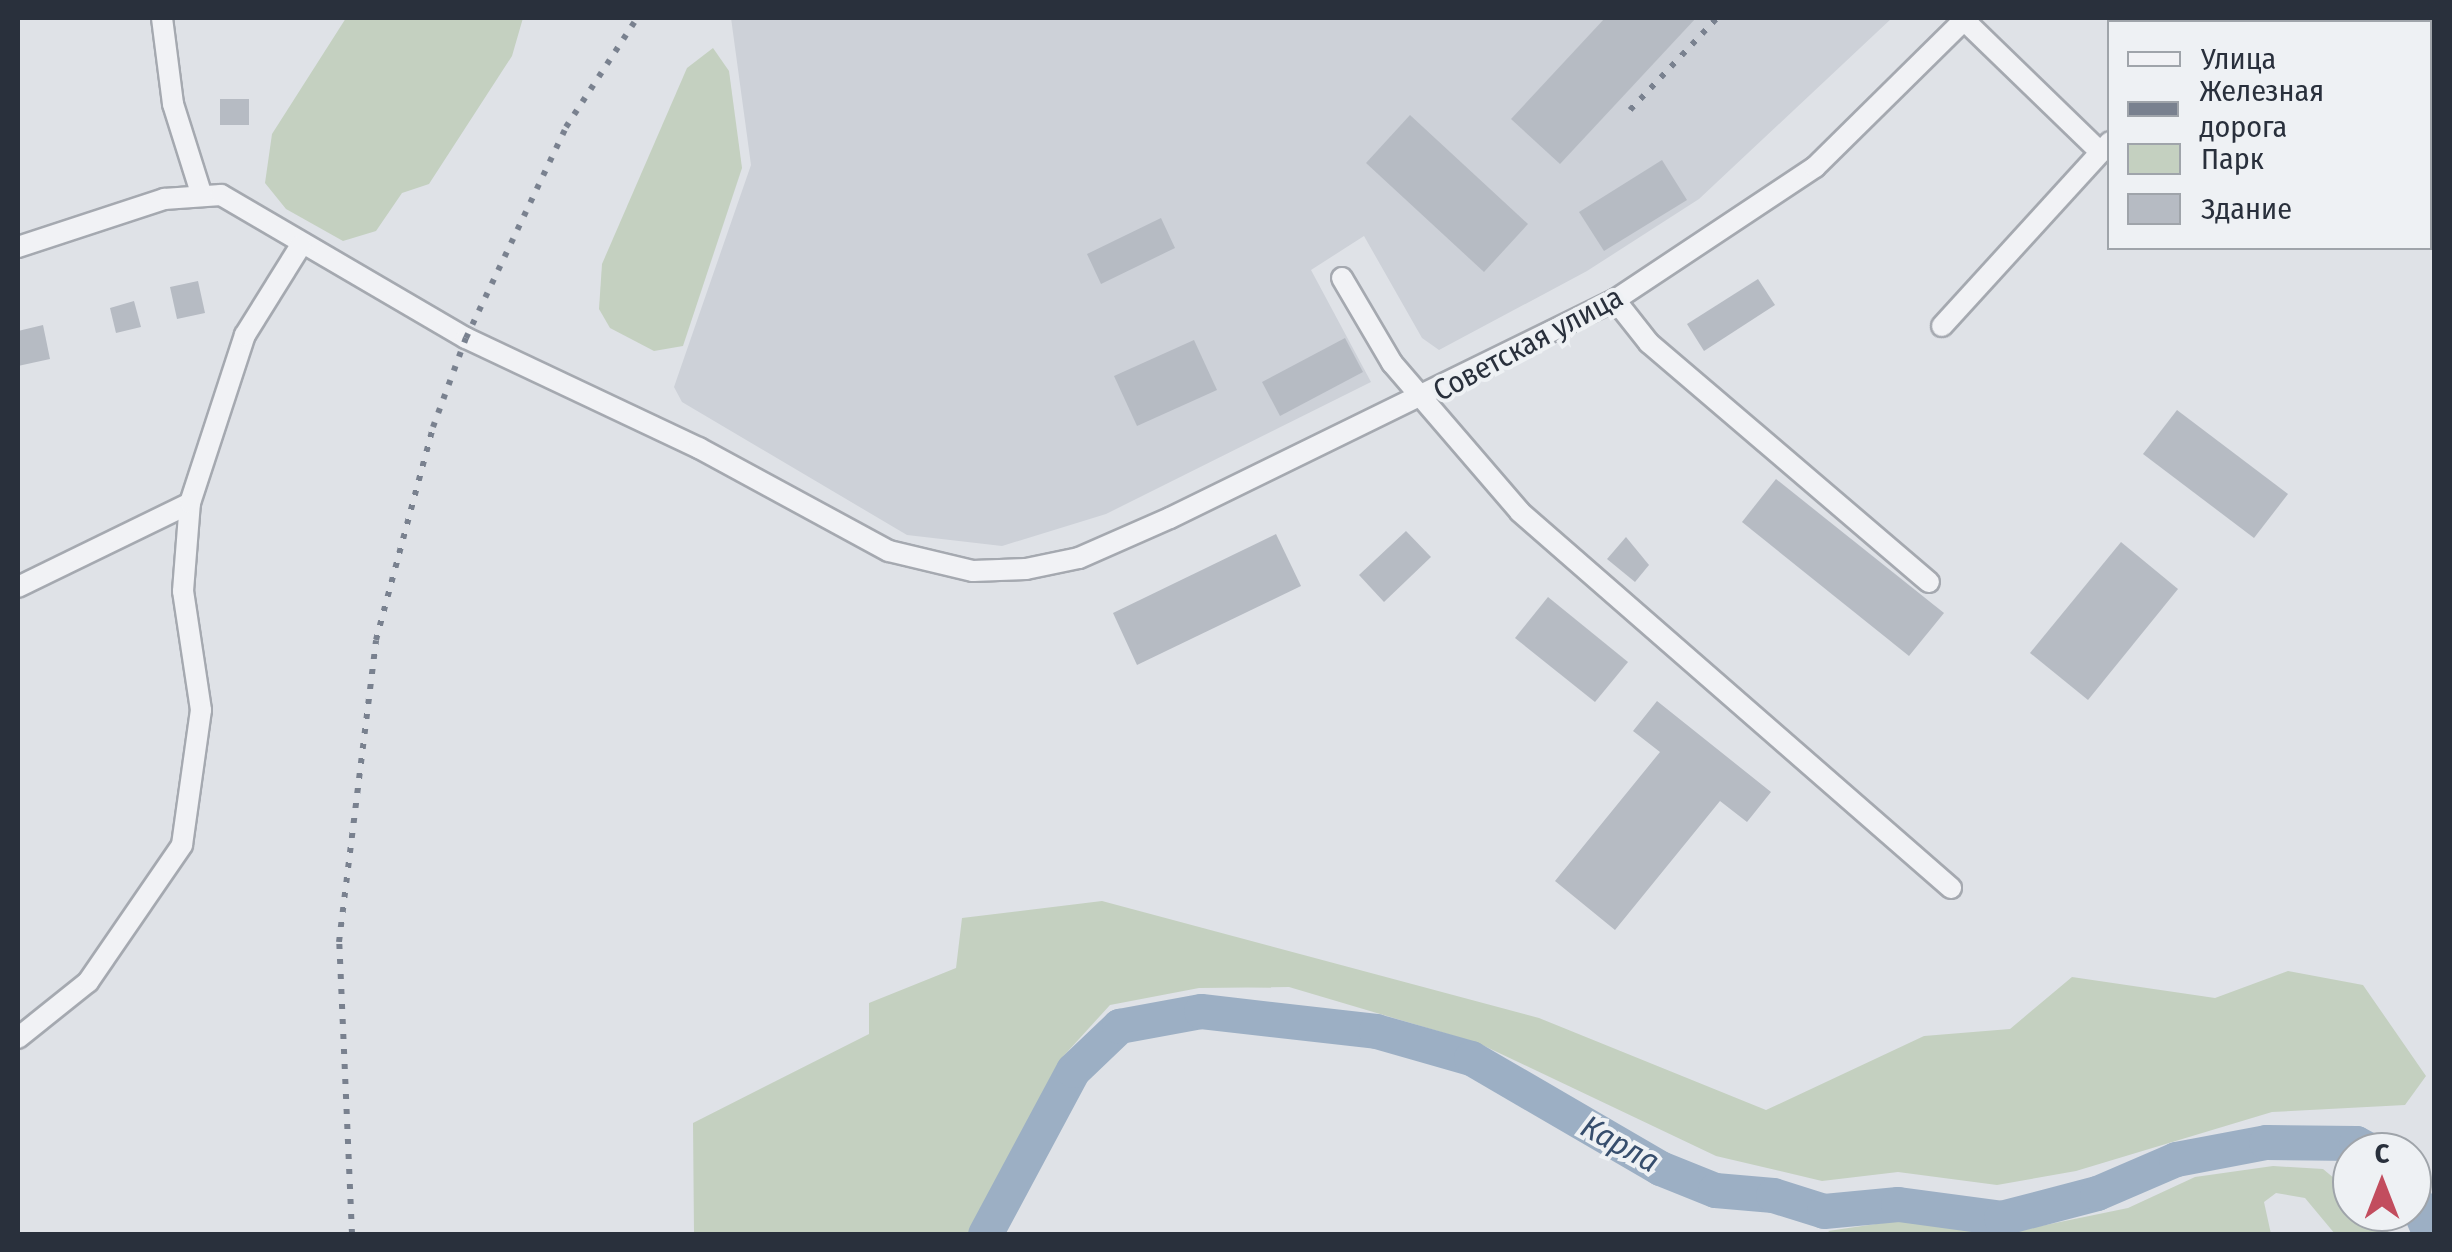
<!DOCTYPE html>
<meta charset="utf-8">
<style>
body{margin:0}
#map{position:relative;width:2452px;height:1252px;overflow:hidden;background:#dfe2e7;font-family:"Fira Sans Condensed",sans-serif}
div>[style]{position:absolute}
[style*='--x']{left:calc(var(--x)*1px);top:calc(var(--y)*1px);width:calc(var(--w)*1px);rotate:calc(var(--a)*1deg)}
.built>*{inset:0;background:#cdd1d8}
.green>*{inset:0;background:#c4d0c0}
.river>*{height:35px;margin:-17.5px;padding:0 17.5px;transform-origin:17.5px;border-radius:17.5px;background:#9cafc4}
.building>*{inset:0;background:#b6bbc3}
.roads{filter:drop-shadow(2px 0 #a5a9b0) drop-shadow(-2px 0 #a5a9b0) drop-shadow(0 2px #a5a9b0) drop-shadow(0 -2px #a5a9b0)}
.minor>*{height:20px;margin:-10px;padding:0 10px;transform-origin:10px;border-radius:10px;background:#f1f2f5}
.rail>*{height:6px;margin-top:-3px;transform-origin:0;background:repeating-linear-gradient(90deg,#79818f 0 5px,transparent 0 15px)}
span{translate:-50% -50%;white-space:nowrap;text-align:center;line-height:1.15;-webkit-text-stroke:8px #eef1f4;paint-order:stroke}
.street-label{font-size:30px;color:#29303c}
.water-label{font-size:32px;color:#374e6d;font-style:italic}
.frame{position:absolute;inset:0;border:20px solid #29303c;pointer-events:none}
.legend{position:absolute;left:2107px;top:20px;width:325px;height:230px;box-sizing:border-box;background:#eef1f4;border:2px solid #9fa4aa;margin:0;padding:12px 18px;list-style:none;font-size:30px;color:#29303c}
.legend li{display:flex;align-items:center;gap:20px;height:50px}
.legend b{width:50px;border:2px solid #9fa4aa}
.north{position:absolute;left:2332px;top:1132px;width:100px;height:100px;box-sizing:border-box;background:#eef1f4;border:2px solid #9fa4aa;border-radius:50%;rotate:0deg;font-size:28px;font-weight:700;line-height:40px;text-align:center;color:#29303c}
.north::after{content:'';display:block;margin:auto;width:35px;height:45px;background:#c24d5e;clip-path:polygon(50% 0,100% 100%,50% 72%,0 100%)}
</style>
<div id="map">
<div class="built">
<i style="clip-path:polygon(731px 18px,1892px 18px,1699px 199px,1587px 271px,1439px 350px,1422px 338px,1364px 236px,1311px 270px,1371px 382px,1106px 514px,1002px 546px,907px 535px,682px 402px,674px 387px,751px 165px)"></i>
</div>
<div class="green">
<i style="clip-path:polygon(346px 18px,523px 18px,512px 56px,429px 184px,402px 193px,376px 231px,343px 241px,286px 209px,265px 183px,272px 134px)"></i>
<i style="clip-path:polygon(713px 48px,729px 71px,742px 168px,683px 346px,654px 351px,610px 328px,599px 309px,602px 264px,687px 68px)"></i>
<i style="clip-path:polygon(1102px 901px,1539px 1018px,1766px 1110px,1924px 1036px,2010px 1029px,2072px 977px,2215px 998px,2288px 971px,2363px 985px,2426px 1076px,2405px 1105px,2272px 1112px,2076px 1171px,1997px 1185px,1898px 1172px,1822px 1181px,1716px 1156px,1478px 1043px,1289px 987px,1199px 988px,1110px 1005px,1059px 1061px,989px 1209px,967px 1234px,694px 1234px,693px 1123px,869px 1034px,869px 1003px,956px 968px,962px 918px)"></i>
<i style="clip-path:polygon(2273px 1166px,2323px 1169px,2352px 1193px,2352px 1212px,2375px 1212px,2390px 1234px,2335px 1234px,2305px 1198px,2276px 1193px,2264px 1202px,2271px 1234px,1833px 1234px,1828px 1231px,1910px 1219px,2006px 1233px,2128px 1208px,2195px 1177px)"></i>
</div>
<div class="river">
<i style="--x:2412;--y:1193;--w:45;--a:66.3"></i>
<i style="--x:985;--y:1234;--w:186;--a:-61.8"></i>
<i style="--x:1073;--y:1070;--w:64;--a:-43.7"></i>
<i style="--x:1119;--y:1026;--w:83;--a:-10.4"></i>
<i style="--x:1201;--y:1011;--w:176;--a:6.5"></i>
<i style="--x:1376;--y:1031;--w:99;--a:15.9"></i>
<i style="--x:1471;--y:1058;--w:219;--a:30.2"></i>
<i style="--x:1660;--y:1168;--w:59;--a:21.8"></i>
<i style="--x:1715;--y:1190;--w:58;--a:4.9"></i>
<i style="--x:1773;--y:1195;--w:53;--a:17.4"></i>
<i style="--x:1824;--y:1211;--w:74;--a:-5.4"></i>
<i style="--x:1898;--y:1204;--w:104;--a:7.7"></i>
<i style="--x:2001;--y:1218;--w:99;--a:-14.6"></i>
<i style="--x:2097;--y:1193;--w:86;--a:-23.3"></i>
<i style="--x:2176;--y:1159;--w:92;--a:-10.7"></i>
<i style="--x:2266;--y:1142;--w:90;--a:0.6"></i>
<i style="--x:2356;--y:1143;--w:19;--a:28"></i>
</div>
<div class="building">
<i style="clip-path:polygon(1605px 18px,1696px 18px,1560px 164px,1511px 119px)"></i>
<i style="clip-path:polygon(220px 99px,249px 99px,249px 125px,220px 125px)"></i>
<i style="clip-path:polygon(1410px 115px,1528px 224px,1484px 272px,1366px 163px)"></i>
<i style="clip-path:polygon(1662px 160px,1687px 200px,1604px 251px,1579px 212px)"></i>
<i style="clip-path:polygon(1161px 218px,1175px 248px,1101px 284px,1087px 254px)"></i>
<i style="clip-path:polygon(1758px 279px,1775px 305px,1704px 351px,1687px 324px)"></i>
<i style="clip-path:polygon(198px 281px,205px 313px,177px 319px,170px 287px)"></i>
<i style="clip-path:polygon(134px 301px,141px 327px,116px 333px,110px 308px)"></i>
<i style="clip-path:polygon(43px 325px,50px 359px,18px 366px,18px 331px)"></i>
<i style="clip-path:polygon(1345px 338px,1363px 372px,1280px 416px,1262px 382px)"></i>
<i style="clip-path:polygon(1194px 340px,1217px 390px,1137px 426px,1114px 376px)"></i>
<i style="clip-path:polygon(2177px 410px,2288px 494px,2254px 538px,2143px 454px)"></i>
<i style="clip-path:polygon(1776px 479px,1944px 613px,1909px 656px,1742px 522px)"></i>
<i style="clip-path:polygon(1406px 531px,1431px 557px,1384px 602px,1359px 575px)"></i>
<i style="clip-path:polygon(1276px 534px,1301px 586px,1137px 665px,1113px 613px)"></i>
<i style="clip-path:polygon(1626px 537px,1649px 565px,1635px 582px,1607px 559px)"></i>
<i style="clip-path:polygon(2121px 542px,2178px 589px,2088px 700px,2030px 653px)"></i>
<i style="clip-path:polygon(1548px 597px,1628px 662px,1595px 702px,1515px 638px)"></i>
<i style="clip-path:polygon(1657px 701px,1771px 792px,1747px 822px,1720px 801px,1615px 930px,1555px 881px,1660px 752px,1633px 731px)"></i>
</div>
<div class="roads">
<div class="minor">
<i style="--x:162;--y:18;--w:87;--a:82.7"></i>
<i style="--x:173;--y:104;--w:93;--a:72.5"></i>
<i style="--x:1964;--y:20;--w:190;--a:44.1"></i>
<i style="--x:2218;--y:22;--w:6;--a:-39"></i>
<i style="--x:18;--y:247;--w:154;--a:-18.2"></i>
<i style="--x:164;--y:199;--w:57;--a:-4"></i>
<i style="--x:221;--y:195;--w:284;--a:30.3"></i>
<i style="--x:466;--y:338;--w:258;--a:25.3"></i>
<i style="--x:699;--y:448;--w:216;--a:28.5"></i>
<i style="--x:889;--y:551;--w:86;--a:13.4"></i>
<i style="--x:973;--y:571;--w:53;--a:-2.2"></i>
<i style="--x:1026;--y:569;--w:54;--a:-11.7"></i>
<i style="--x:1079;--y:558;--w:99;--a:-23.7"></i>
<i style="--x:1170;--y:518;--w:496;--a:-26.1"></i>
<i style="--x:1615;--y:300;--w:240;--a:-33.6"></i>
<i style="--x:1815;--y:167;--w:212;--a:-44.6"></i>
<i style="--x:1342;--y:278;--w:99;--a:59.5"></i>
<i style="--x:1392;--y:363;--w:196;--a:49.3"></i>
<i style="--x:1520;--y:512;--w:572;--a:41.1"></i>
<i style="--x:1615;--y:300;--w:55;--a:51.7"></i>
<i style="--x:1649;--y:343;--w:368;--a:40.5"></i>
<i style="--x:1942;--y:326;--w:249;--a:-47.6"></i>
<i style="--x:18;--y:587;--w:191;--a:-26"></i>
<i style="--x:18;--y:1038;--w:90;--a:-38.7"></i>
<i style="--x:88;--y:982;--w:166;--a:-55.5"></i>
<i style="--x:182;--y:845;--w:136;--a:-82"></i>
<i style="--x:201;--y:710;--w:120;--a:-98.6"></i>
<i style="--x:183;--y:591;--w:88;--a:-85.5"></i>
<i style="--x:190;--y:503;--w:177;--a:-71.9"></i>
<i style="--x:245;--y:335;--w:106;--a:-58.1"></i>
</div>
</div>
<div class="rail">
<i style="--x:1630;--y:110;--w:127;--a:-46.6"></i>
<i style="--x:352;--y:1234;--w:292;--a:-92.5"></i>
<i style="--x:339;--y:942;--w:304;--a:-83"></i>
<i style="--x:376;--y:640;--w:220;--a:-75"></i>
<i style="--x:433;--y:427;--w:95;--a:-69.7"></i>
<i style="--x:466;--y:338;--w:233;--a:-64.6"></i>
<i style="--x:566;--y:127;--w:130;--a:-56.9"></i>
</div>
<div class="street-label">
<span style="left:1528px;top:344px;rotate:-28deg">Советская улица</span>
</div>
<div class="water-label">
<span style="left:1620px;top:1144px;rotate:29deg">Карла</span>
</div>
<div class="frame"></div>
<ul class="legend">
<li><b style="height:12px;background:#f1f2f5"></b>Улица</li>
<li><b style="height:12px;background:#79818f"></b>Железная дорога</li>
<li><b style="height:28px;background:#c4d0c0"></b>Парк</li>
<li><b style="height:28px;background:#b6bbc3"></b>Здание</li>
</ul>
<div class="north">С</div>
</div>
